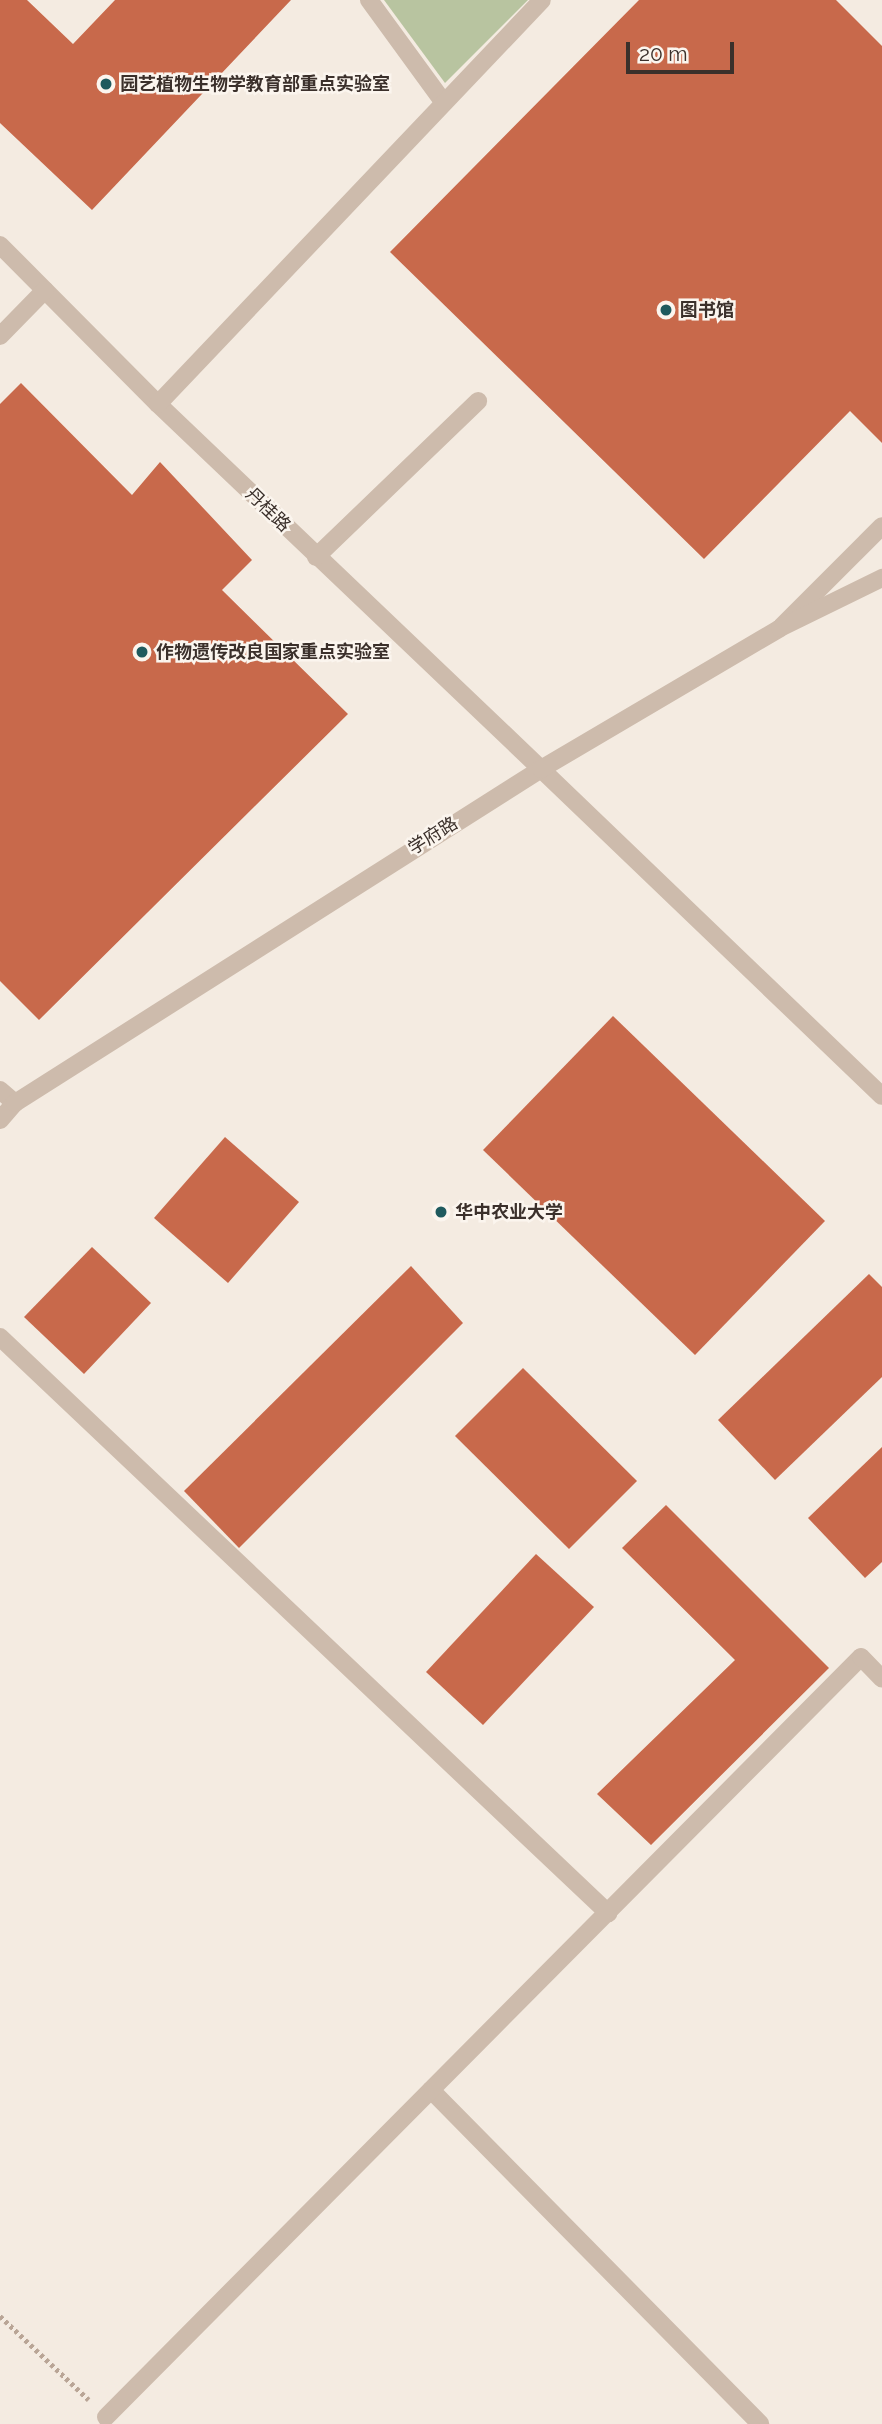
<!DOCTYPE html>
<meta charset="utf-8">
<style>
body{margin:0}
#map{position:relative;width:882px;height:2424px;overflow:hidden;background:#f4ebe1;font-family:Raleway,"Noto Sans SC",sans-serif}
div>[style]{position:absolute}
[style*='--x']{left:calc(var(--x)*1px);top:calc(var(--y)*1px);width:calc(var(--w)*1px);rotate:calc(var(--a)*1deg)}
.green>*{inset:0;background:#b8c4a0}
.building>*{inset:0;background:#c8694b}
.path>*{height:4.5px;margin-top:-2.25px;transform-origin:0;background:repeating-linear-gradient(90deg,#b9a596 0 3.5px,transparent 0 7px)}
.service>*{height:18px;margin:-9px;padding:0 9px;transform-origin:9px;border-radius:9px;background:#cdbbac}
.minor>*{height:18px;margin:-9px;padding:0 9px;transform-origin:9px;border-radius:9px;background:#cdbbac}
.tertiary>*{height:18px;margin:-9px;padding:0 9px;transform-origin:9px;border-radius:9px;background:#cdbbac}
.dots>*{width:19px;height:19px;translate:-50% -50%;box-sizing:border-box;border:4px solid #fbf5ee;border-radius:50%}
span{translate:-50% -50%;white-space:nowrap;text-align:center;line-height:1.15;-webkit-text-stroke:5px #fbf5ee;paint-order:stroke}
.poi-label{font-size:18px;color:#3b302b;font-weight:700}
.left{translate:0 -50%;text-align:left}
.street-label{font-size:18px;color:#3b302b}
.scale{position:absolute;left:626px;top:42px;width:108px;height:32px;box-sizing:border-box;border:4px solid #3b302b;border-top:0;padding-left:9px;font-size:21px;line-height:24px;white-space:nowrap;color:#3b302b;-webkit-text-stroke:5px #fbf5ee;paint-order:stroke}
</style>
<div id="map">
<div class="green">
<i style="clip-path:polygon(384px 0,528px 0,445px 83px)"></i>
</div>
<div class="building">
<i style="clip-path:polygon(0 0,27px 0,73px 44px,115px 0,291px 0,92px 210px,0 123px)"></i>
<i style="clip-path:polygon(639px 0,836px 0,882px 46px,882px 443px,850px 411px,704px 559px,390px 252px)"></i>
<i style="clip-path:polygon(21px 383px,132px 495px,160px 462px,252px 560px,222px 590px,348px 714px,39px 1020px,0 981px,0 404px)"></i>
<i style="clip-path:polygon(613px 1016px,825px 1221px,695px 1355px,483px 1150px)"></i>
<i style="clip-path:polygon(225px 1137px,299px 1202px,228px 1283px,154px 1218px)"></i>
<i style="clip-path:polygon(92px 1247px,151px 1303px,84px 1374px,24px 1317px)"></i>
<i style="clip-path:polygon(411px 1266px,463px 1323px,239px 1548px,184px 1491px)"></i>
<i style="clip-path:polygon(869px 1274px,882px 1287px,882px 1377px,775px 1480px,718px 1420px)"></i>
<i style="clip-path:polygon(523px 1368px,637px 1481px,569px 1549px,455px 1436px)"></i>
<i style="clip-path:polygon(882px 1447px,882px 1562px,865px 1578px,808px 1518px)"></i>
<i style="clip-path:polygon(666px 1505px,829px 1668px,651px 1845px,597px 1794px,735px 1660px,622px 1548px)"></i>
<i style="clip-path:polygon(536px 1554px,594px 1607px,483px 1725px,426px 1672px)"></i>
</div>
<div class="path">
<i style="--x:0;--y:2316;--w:122;--a:43.3"></i>
</div>
<div class="service">
<i style="--x:541;--y:769;--w:472;--a:43.8"></i>
<i style="--x:0;--y:1337;--w:838;--a:43.45"></i>
<i style="--x:431;--y:2090;--w:469;--a:45.4"></i>
<i style="--x:106;--y:2417;--w:1071;--a:-45.19"></i>
<i style="--x:861;--y:1657;--w:30;--a:46"></i>
</div>
<div class="minor">
<i style="--x:369;--y:0;--w:127;--a:53.9"></i>
<i style="--x:0;--y:245;--w:224;--a:45.2"></i>
<i style="--x:158;--y:404;--w:529;--a:43.62"></i>
<i style="--x:0;--y:336;--w:64;--a:-45.6"></i>
<i style="--x:158;--y:404;--w:557;--a:-46.45"></i>
<i style="--x:316;--y:557;--w:225;--a:-43.9"></i>
<i style="--x:782;--y:626;--w:141;--a:-45"></i>
<i style="--x:0;--y:1090;--w:20;--a:41"></i>
</div>
<div class="tertiary">
<i style="--x:0;--y:1120;--w:23;--a:-49"></i>
<i style="--x:15;--y:1103;--w:623;--a:-32.41"></i>
<i style="--x:541;--y:769;--w:277;--a:-30.5"></i>
<i style="--x:780;--y:628;--w:114;--a:-26.1"></i>
</div>
<div class="dots">
<i style="left:106px;top:84px;background:#1f5a5e"></i>
<i style="left:666px;top:310px;background:#1f5a5e"></i>
<i style="left:142px;top:652px;background:#1f5a5e"></i>
<i style="left:441px;top:1212px;background:#1f5a5e"></i>
</div>
<div class="poi-label">
<span class="left" style="left:120px;top:84px">园艺植物生物学教育部重点实验室</span>
<span class="left" style="left:680px;top:310px">图书馆</span>
<span class="left" style="left:156px;top:652px">作物遗传改良国家重点实验室</span>
<span class="left" style="left:455px;top:1212px">华中农业大学</span>
</div>
<div class="street-label">
<span style="left:268px;top:510px;rotate:44deg">丹桂路</span>
<span style="left:433px;top:836px;rotate:-32deg">学府路</span>
</div>
<div class="scale">20 m</div>
</div>
